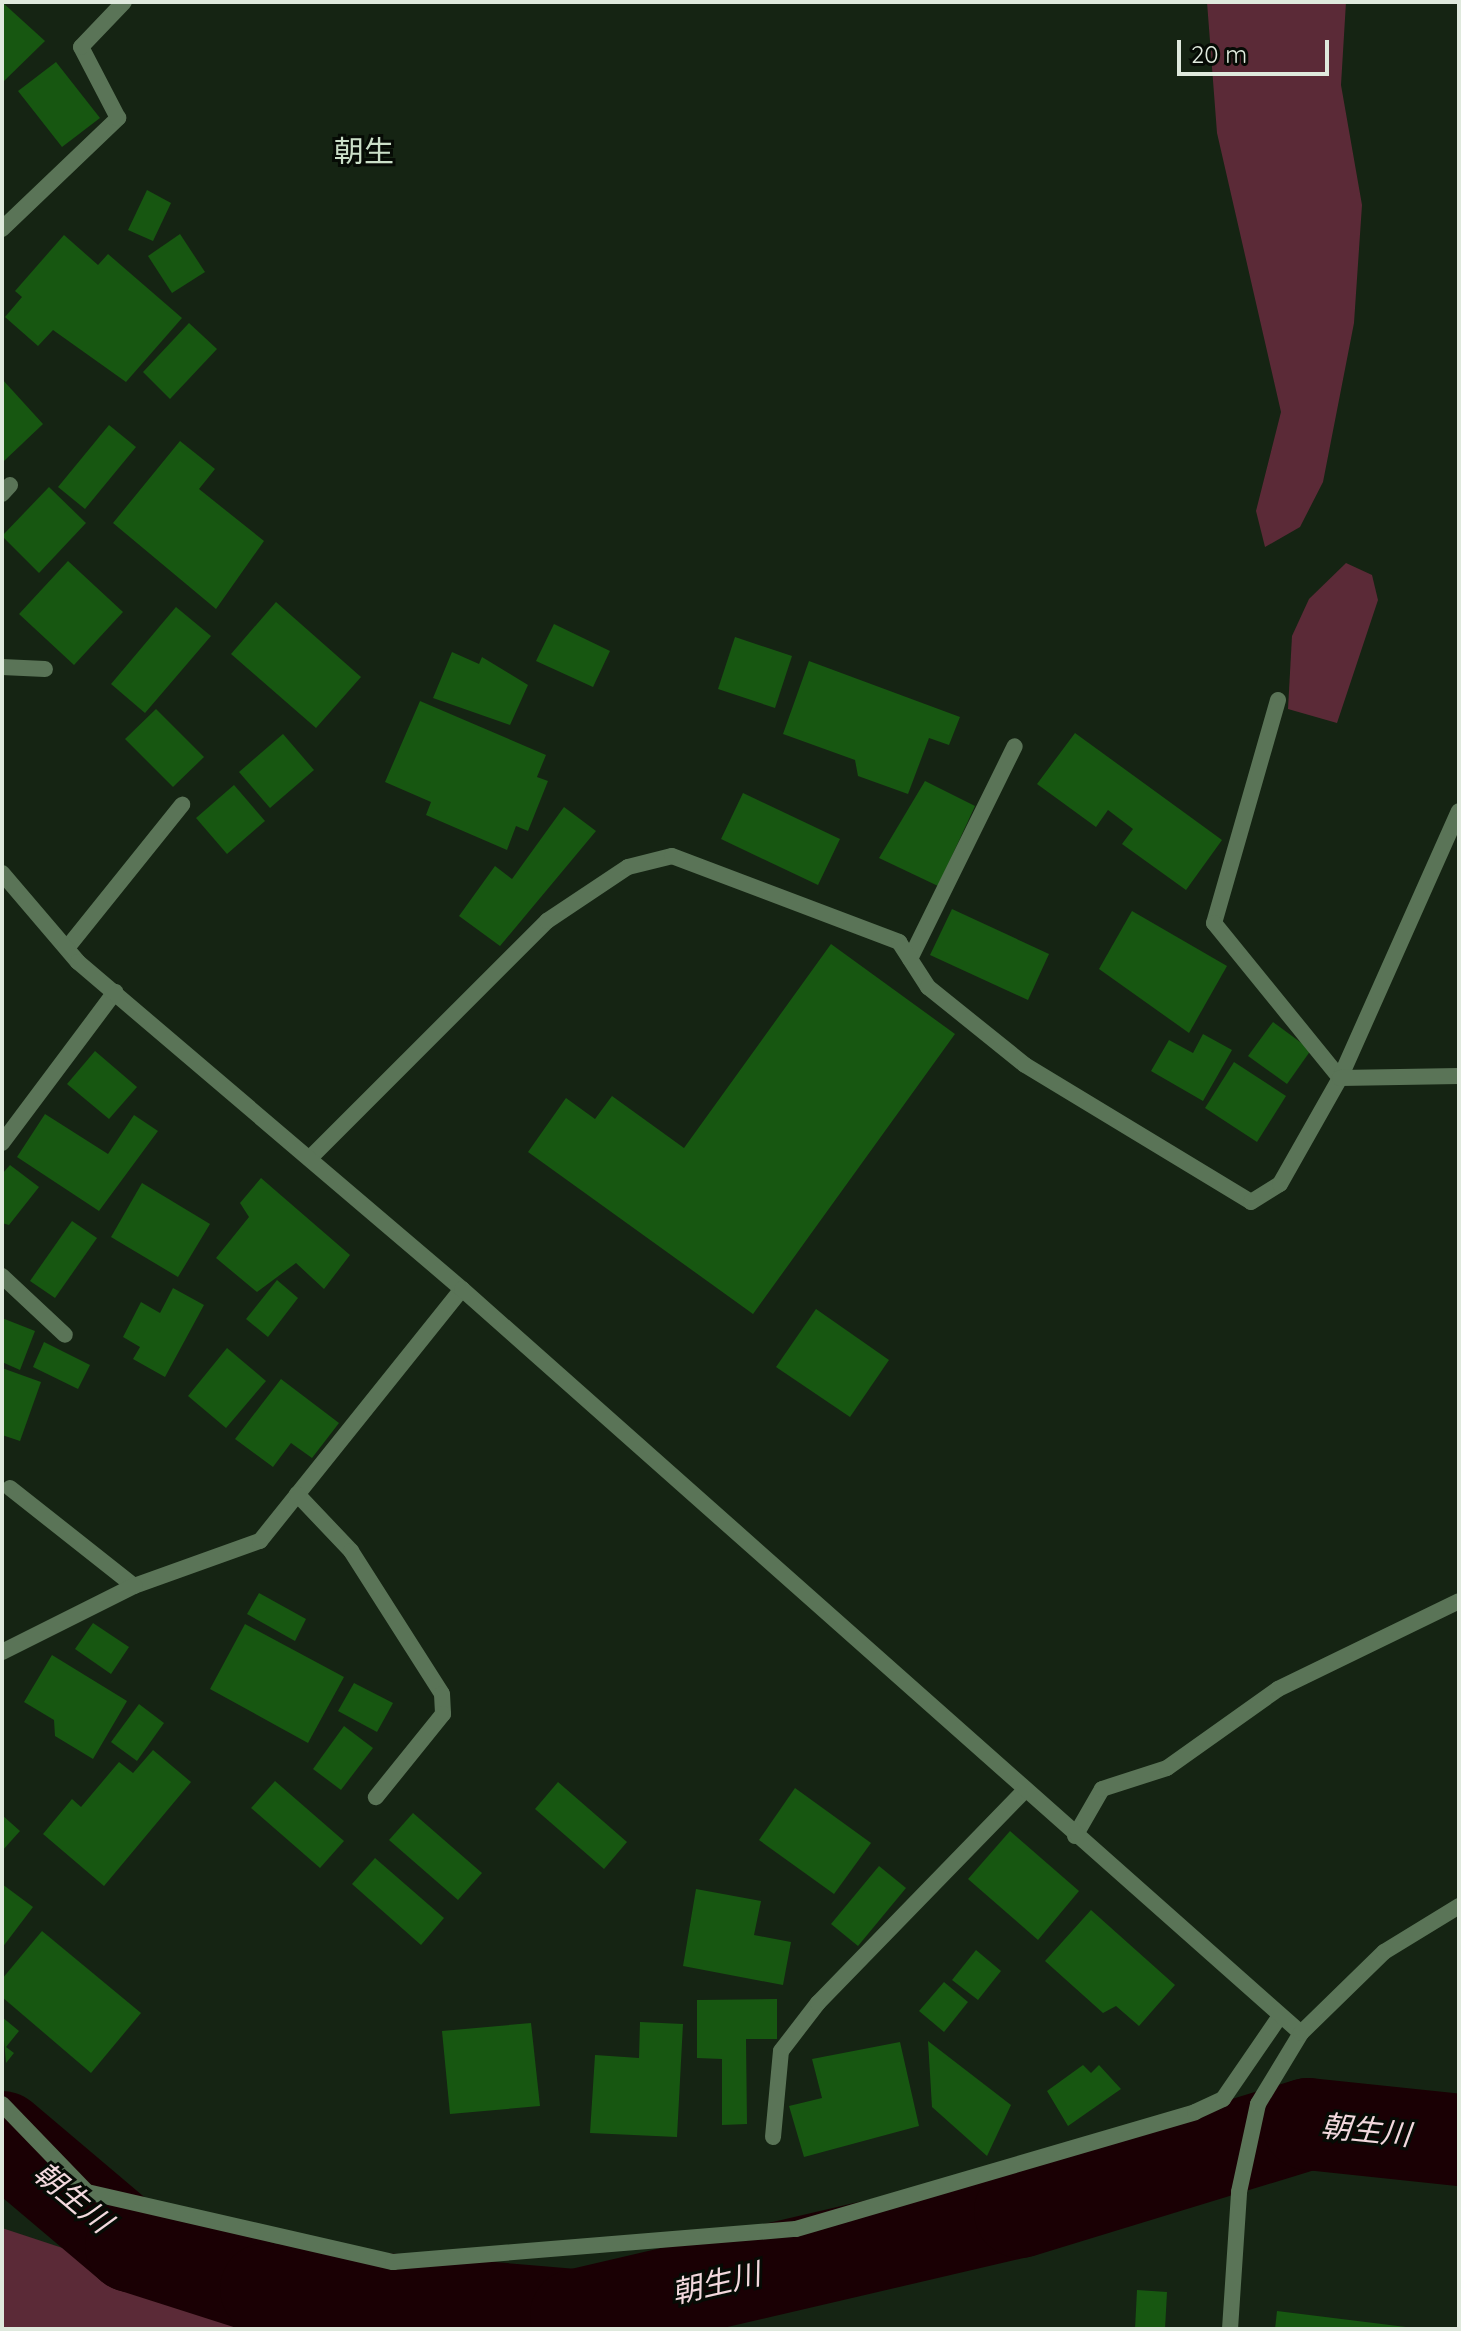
<!DOCTYPE html>
<meta charset="utf-8">
<style>
body{margin:0}
#map{position:relative;width:1461px;height:2331px;overflow:hidden;background:#152413;font-family:Quicksand,"Noto Sans JP",sans-serif}
div>[style]{position:absolute}
[style*='--x']{left:calc(var(--x)*1px);top:calc(var(--y)*1px);width:calc(var(--w)*1px);rotate:calc(var(--a)*1deg)}
.green>*{inset:0;background:#5b2a37}
.river>*{height:92px;margin:-46px;padding:0 46px;transform-origin:46px;border-radius:46px;background:#1a0004}
.building>*{inset:0;background:#175711}
.service>*{height:16px;margin:-8px;padding:0 8px;transform-origin:8px;border-radius:8px;background:#5a7457}
.minor>*{height:16px;margin:-8px;padding:0 8px;transform-origin:8px;border-radius:8px;background:#5a7457}
.tertiary>*{height:16px;margin:-8px;padding:0 8px;transform-origin:8px;border-radius:8px;background:#5a7457}
span{translate:-50% -50%;white-space:nowrap;text-align:center;line-height:1.15;-webkit-text-stroke:6px #060b05;paint-order:stroke}
.neighbourhood-label{font-size:30px;color:#cbdfc8}
.water-label{font-size:30px;color:#f2d8dd;font-style:italic}
.frame{position:absolute;inset:0;border:4px solid #dfe9dd;pointer-events:none}
.scale{position:absolute;left:1177px;top:40px;width:152px;height:36px;box-sizing:border-box;border:4px solid #dfe9dd;border-top:0;padding-left:10px;font-size:24px;line-height:28px;white-space:nowrap;color:#dfe9dd;-webkit-text-stroke:6px #060b05;paint-order:stroke}
</style>
<div id="map">
<div class="green">
<i style="clip-path:polygon(1207px 2px,1346px 2px,1341px 85px,1362px 205px,1354px 323px,1323px 482px,1300px 527px,1265px 547px,1256px 511px,1281px 412px,1217px 133px)"></i>
<i style="clip-path:polygon(1346px 563px,1372px 575px,1378px 600px,1337px 723px,1288px 709px,1292px 636px,1309px 599px)"></i>
<i style="clip-path:polygon(2px 2228px,308px 2329px,2px 2329px)"></i>
</div>
<div class="river">
<i style="--x:2;--y:2137;--w:169;--a:40.2"></i>
<i style="--x:131;--y:2246;--w:142;--a:17.7"></i>
<i style="--x:266;--y:2289;--w:311;--a:4.8"></i>
<i style="--x:576;--y:2315;--w:456;--a:-13.1"></i>
<i style="--x:1020;--y:2212;--w:301;--a:-17"></i>
<i style="--x:1308;--y:2124;--w:152;--a:6"></i>
</div>
<div class="building">
<i style="clip-path:polygon(2px 2px,45px 41px,2px 83px)"></i>
<i style="clip-path:polygon(56px 62px,100px 118px,62px 147px,18px 91px)"></i>
<i style="clip-path:polygon(147px 190px,171px 203px,153px 241px,128px 230px)"></i>
<i style="clip-path:polygon(180px 234px,205px 272px,172px 293px,148px 256px)"></i>
<i style="clip-path:polygon(64px 235px,98px 265px,108px 254px,182px 318px,126px 382px,53px 330px,38px 346px,5px 317px,22px 297px,15px 291px)"></i>
<i style="clip-path:polygon(189px 323px,217px 349px,170px 399px,143px 372px)"></i>
<i style="clip-path:polygon(2px 379px,43px 424px,4px 461px,2px 459px)"></i>
<i style="clip-path:polygon(109px 425px,136px 447px,85px 509px,58px 487px)"></i>
<i style="clip-path:polygon(180px 441px,215px 469px,199px 489px,264px 541px,216px 609px,113px 523px)"></i>
<i style="clip-path:polygon(49px 487px,86px 523px,39px 573px,2px 536px)"></i>
<i style="clip-path:polygon(68px 561px,123px 612px,74px 665px,19px 614px)"></i>
<i style="clip-path:polygon(276px 602px,361px 677px,316px 728px,231px 654px)"></i>
<i style="clip-path:polygon(176px 607px,211px 636px,145px 713px,111px 684px)"></i>
<i style="clip-path:polygon(554px 624px,610px 651px,593px 687px,536px 661px)"></i>
<i style="clip-path:polygon(735px 637px,792px 656px,775px 708px,718px 689px)"></i>
<i style="clip-path:polygon(452px 652px,479px 664px,482px 657px,528px 685px,510px 725px,433px 698px)"></i>
<i style="clip-path:polygon(809px 661px,960px 717px,949px 745px,929px 738px,908px 794px,858px 776px,855px 760px,783px 734px)"></i>
<i style="clip-path:polygon(420px 701px,546px 755px,537px 777px,548px 781px,528px 831px,516px 826px,507px 850px,426px 815px,431px 802px,385px 782px)"></i>
<i style="clip-path:polygon(156px 709px,204px 757px,173px 787px,125px 739px)"></i>
<i style="clip-path:polygon(1075px 733px,1222px 840px,1186px 890px,1122px 844px,1133px 829px,1108px 810px,1096px 827px,1037px 784px)"></i>
<i style="clip-path:polygon(283px 734px,314px 770px,270px 808px,239px 772px)"></i>
<i style="clip-path:polygon(925px 781px,975px 806px,938px 886px,879px 858px)"></i>
<i style="clip-path:polygon(234px 785px,265px 821px,227px 854px,196px 818px)"></i>
<i style="clip-path:polygon(743px 793px,840px 839px,818px 885px,721px 839px)"></i>
<i style="clip-path:polygon(564px 807px,596px 831px,500px 946px,459px 916px,495px 866px,512px 879px)"></i>
<i style="clip-path:polygon(952px 909px,1049px 954px,1028px 1000px,930px 955px)"></i>
<i style="clip-path:polygon(1132px 911px,1227px 966px,1189px 1033px,1099px 969px)"></i>
<i style="clip-path:polygon(831px 944px,955px 1034px,753px 1314px,528px 1152px,566px 1098px,595px 1119px,612px 1096px,684px 1148px)"></i>
<i style="clip-path:polygon(1273px 1022px,1311px 1050px,1287px 1084px,1248px 1056px)"></i>
<i style="clip-path:polygon(1203px 1034px,1232px 1050px,1203px 1101px,1151px 1071px,1169px 1040px,1193px 1053px)"></i>
<i style="clip-path:polygon(95px 1051px,137px 1087px,109px 1119px,67px 1084px)"></i>
<i style="clip-path:polygon(1234px 1062px,1286px 1096px,1257px 1142px,1205px 1108px)"></i>
<i style="clip-path:polygon(45px 1114px,108px 1154px,134px 1115px,158px 1131px,99px 1211px,17px 1157px)"></i>
<i style="clip-path:polygon(10px 1165px,39px 1187px,9px 1225px,2px 1223px,2px 1174px)"></i>
<i style="clip-path:polygon(261px 1178px,350px 1255px,324px 1289px,296px 1263px,257px 1292px,216px 1258px,249px 1217px,240px 1203px)"></i>
<i style="clip-path:polygon(142px 1183px,210px 1224px,178px 1277px,111px 1237px)"></i>
<i style="clip-path:polygon(72px 1221px,97px 1238px,55px 1298px,30px 1281px)"></i>
<i style="clip-path:polygon(277px 1280px,298px 1298px,268px 1337px,246px 1319px)"></i>
<i style="clip-path:polygon(173px 1288px,204px 1305px,165px 1377px,133px 1359px,140px 1347px,123px 1337px,141px 1302px,160px 1313px)"></i>
<i style="clip-path:polygon(816px 1309px,889px 1360px,850px 1417px,776px 1367px)"></i>
<i style="clip-path:polygon(2px 1318px,35px 1331px,20px 1370px,2px 1362px)"></i>
<i style="clip-path:polygon(44px 1342px,90px 1365px,78px 1389px,33px 1367px)"></i>
<i style="clip-path:polygon(227px 1348px,266px 1381px,226px 1428px,188px 1396px)"></i>
<i style="clip-path:polygon(2px 1368px,41px 1382px,20px 1441px,2px 1435px)"></i>
<i style="clip-path:polygon(281px 1379px,339px 1423px,312px 1458px,291px 1443px,273px 1467px,235px 1439px)"></i>
<i style="clip-path:polygon(259px 1593px,306px 1619px,295px 1641px,247px 1614px)"></i>
<i style="clip-path:polygon(93px 1623px,129px 1647px,111px 1674px,75px 1649px)"></i>
<i style="clip-path:polygon(245px 1624px,344px 1677px,308px 1743px,210px 1689px)"></i>
<i style="clip-path:polygon(52px 1655px,127px 1701px,93px 1759px,55px 1736px,54px 1720px,24px 1702px)"></i>
<i style="clip-path:polygon(354px 1683px,393px 1703px,377px 1732px,338px 1711px)"></i>
<i style="clip-path:polygon(139px 1704px,164px 1723px,137px 1761px,111px 1742px)"></i>
<i style="clip-path:polygon(344px 1726px,373px 1748px,341px 1790px,313px 1769px)"></i>
<i style="clip-path:polygon(153px 1750px,191px 1782px,104px 1886px,43px 1834px,72px 1799px,81px 1807px,119px 1762px,133px 1773px)"></i>
<i style="clip-path:polygon(275px 1781px,344px 1841px,320px 1868px,251px 1808px)"></i>
<i style="clip-path:polygon(558px 1782px,627px 1842px,604px 1869px,535px 1809px)"></i>
<i style="clip-path:polygon(795px 1788px,871px 1843px,834px 1894px,759px 1840px)"></i>
<i style="clip-path:polygon(413px 1813px,482px 1873px,458px 1900px,389px 1840px)"></i>
<i style="clip-path:polygon(2px 1815px,20px 1831px,2px 1851px)"></i>
<i style="clip-path:polygon(1010px 1831px,1079px 1891px,1038px 1940px,968px 1879px)"></i>
<i style="clip-path:polygon(375px 1858px,444px 1918px,421px 1945px,352px 1884px)"></i>
<i style="clip-path:polygon(879px 1866px,906px 1888px,858px 1946px,831px 1924px)"></i>
<i style="clip-path:polygon(2px 1884px,33px 1907px,2px 1948px)"></i>
<i style="clip-path:polygon(696px 1889px,761px 1901px,754px 1935px,791px 1942px,783px 1985px,683px 1966px)"></i>
<i style="clip-path:polygon(1091px 1910px,1175px 1985px,1139px 2026px,1116px 2006px,1103px 2013px,1045px 1961px)"></i>
<i style="clip-path:polygon(42px 1931px,141px 2013px,91px 2073px,2px 1997px,2px 1979px)"></i>
<i style="clip-path:polygon(976px 1950px,1001px 1971px,978px 2000px,952px 1980px)"></i>
<i style="clip-path:polygon(944px 1982px,968px 2002px,944px 2032px,919px 2011px)"></i>
<i style="clip-path:polygon(777px 1999px,777px 2039px,746px 2039px,747px 2124px,722px 2125px,722px 2059px,697px 2058px,697px 2000px)"></i>
<i style="clip-path:polygon(2px 2017px,19px 2031px,6px 2047px,14px 2053px,6px 2063px)"></i>
<i style="clip-path:polygon(640px 2022px,683px 2024px,677px 2137px,590px 2133px,595px 2055px,639px 2058px)"></i>
<i style="clip-path:polygon(531px 2023px,540px 2106px,450px 2114px,442px 2031px)"></i>
<i style="clip-path:polygon(928px 2041px,1011px 2105px,987px 2156px,932px 2107px)"></i>
<i style="clip-path:polygon(900px 2042px,919px 2126px,804px 2157px,789px 2106px,822px 2098px,812px 2059px)"></i>
<i style="clip-path:polygon(1083px 2065px,1091px 2073px,1099px 2065px,1121px 2089px,1068px 2126px,1047px 2091px)"></i>
<i style="clip-path:polygon(1137px 2290px,1167px 2292px,1165px 2329px,1135px 2329px)"></i>
<i style="clip-path:polygon(1277px 2311px,1406px 2327px,1406px 2329px,1275px 2329px)"></i>
</div>
<div class="service">
<i style="--x:2;--y:229;--w:161;--a:-43.7"></i>
<i style="--x:118;--y:118;--w:80;--a:-117.5"></i>
<i style="--x:81;--y:47;--w:62;--a:-46.3"></i>
<i style="--x:2;--y:494;--w:12;--a:-48"></i>
<i style="--x:2;--y:667;--w:43;--a:2.7"></i>
<i style="--x:1278;--y:700;--w:232;--a:106"></i>
<i style="--x:1214;--y:923;--w:200;--a:50.9"></i>
<i style="--x:1340;--y:1078;--w:292;--a:-66"></i>
<i style="--x:910;--y:959;--w:237;--a:-63.8"></i>
<i style="--x:2;--y:1143;--w:189;--a:-53.2"></i>
<i style="--x:2;--y:1276;--w:86;--a:43.1"></i>
<i style="--x:10;--y:1488;--w:158;--a:38.3"></i>
<i style="--x:134;--y:1586;--w:134;--a:-19.7"></i>
<i style="--x:260;--y:1541;--w:323;--a:-51.3"></i>
<i style="--x:297;--y:1494;--w:79;--a:46.5"></i>
<i style="--x:351;--y:1551;--w:169;--a:57.5"></i>
<i style="--x:442;--y:1694;--w:20;--a:87"></i>
<i style="--x:443;--y:1714;--w:107;--a:128.9"></i>
<i style="--x:2;--y:1652;--w:148;--a:-26.6"></i>
<i style="--x:1075;--y:1836;--w:54;--a:-60.1"></i>
<i style="--x:1102;--y:1789;--w:68;--a:-17.9"></i>
<i style="--x:1167;--y:1768;--w:136;--a:-35.4"></i>
<i style="--x:1278;--y:1689;--w:201;--a:-25.9"></i>
<i style="--x:2;--y:2104;--w:122;--a:46"></i>
<i style="--x:87;--y:2192;--w:314;--a:12.9"></i>
<i style="--x:393;--y:2262;--w:404;--a:-4.7"></i>
<i style="--x:796;--y:2229;--w:416;--a:-16.3"></i>
<i style="--x:1195;--y:2112;--w:31;--a:-25"></i>
<i style="--x:1223;--y:2099;--w:101;--a:-55.5"></i>
<i style="--x:773;--y:2137;--w:86;--a:-84.7"></i>
<i style="--x:781;--y:2051;--w:61;--a:-52.4"></i>
<i style="--x:818;--y:2003;--w:297;--a:-45.8"></i>
</div>
<div class="minor">
<i style="--x:67;--y:948;--w:184;--a:-51.2"></i>
<i style="--x:311;--y:1157;--w:334;--a:-45"></i>
<i style="--x:547;--y:921;--w:97;--a:-33.7"></i>
<i style="--x:628;--y:867;--w:45;--a:-14"></i>
<i style="--x:672;--y:856;--w:243;--a:20.7"></i>
<i style="--x:899;--y:942;--w:54;--a:57.2"></i>
<i style="--x:928;--y:987;--w:124;--a:38.8"></i>
<i style="--x:1025;--y:1065;--w:264;--a:31.2"></i>
<i style="--x:1251;--y:1202;--w:34;--a:-32"></i>
<i style="--x:1280;--y:1184;--w:122;--a:-60.5"></i>
<i style="--x:1340;--y:1078;--w:119;--a:-1"></i>
</div>
<div class="tertiary">
<i style="--x:2;--y:873;--w:117;--a:49.5"></i>
<i style="--x:78;--y:962;--w:504;--a:40.42"></i>
<i style="--x:462;--y:1289;--w:1121;--a:41.57"></i>
<i style="--x:1230;--y:2329;--w:137;--a:-86.2"></i>
<i style="--x:1239;--y:2192;--w:90;--a:-77.8"></i>
<i style="--x:1258;--y:2104;--w:83;--a:-58.8"></i>
<i style="--x:1301;--y:2033;--w:116;--a:-44.3"></i>
<i style="--x:1384;--y:1952;--w:88;--a:-31.5"></i>
</div>
<div class="neighbourhood-label">
<span style="left:364px;top:151px">朝生</span>
</div>
<div class="water-label">
<span style="left:1366px;top:2130px;rotate:6deg">朝生川</span>
<span style="left:73px;top:2197px;rotate:40deg">朝生川</span>
<span style="left:716px;top:2283px;rotate:-13deg">朝生川</span>
</div>
<div class="frame"></div>
<div class="scale">20 m</div>
</div>
